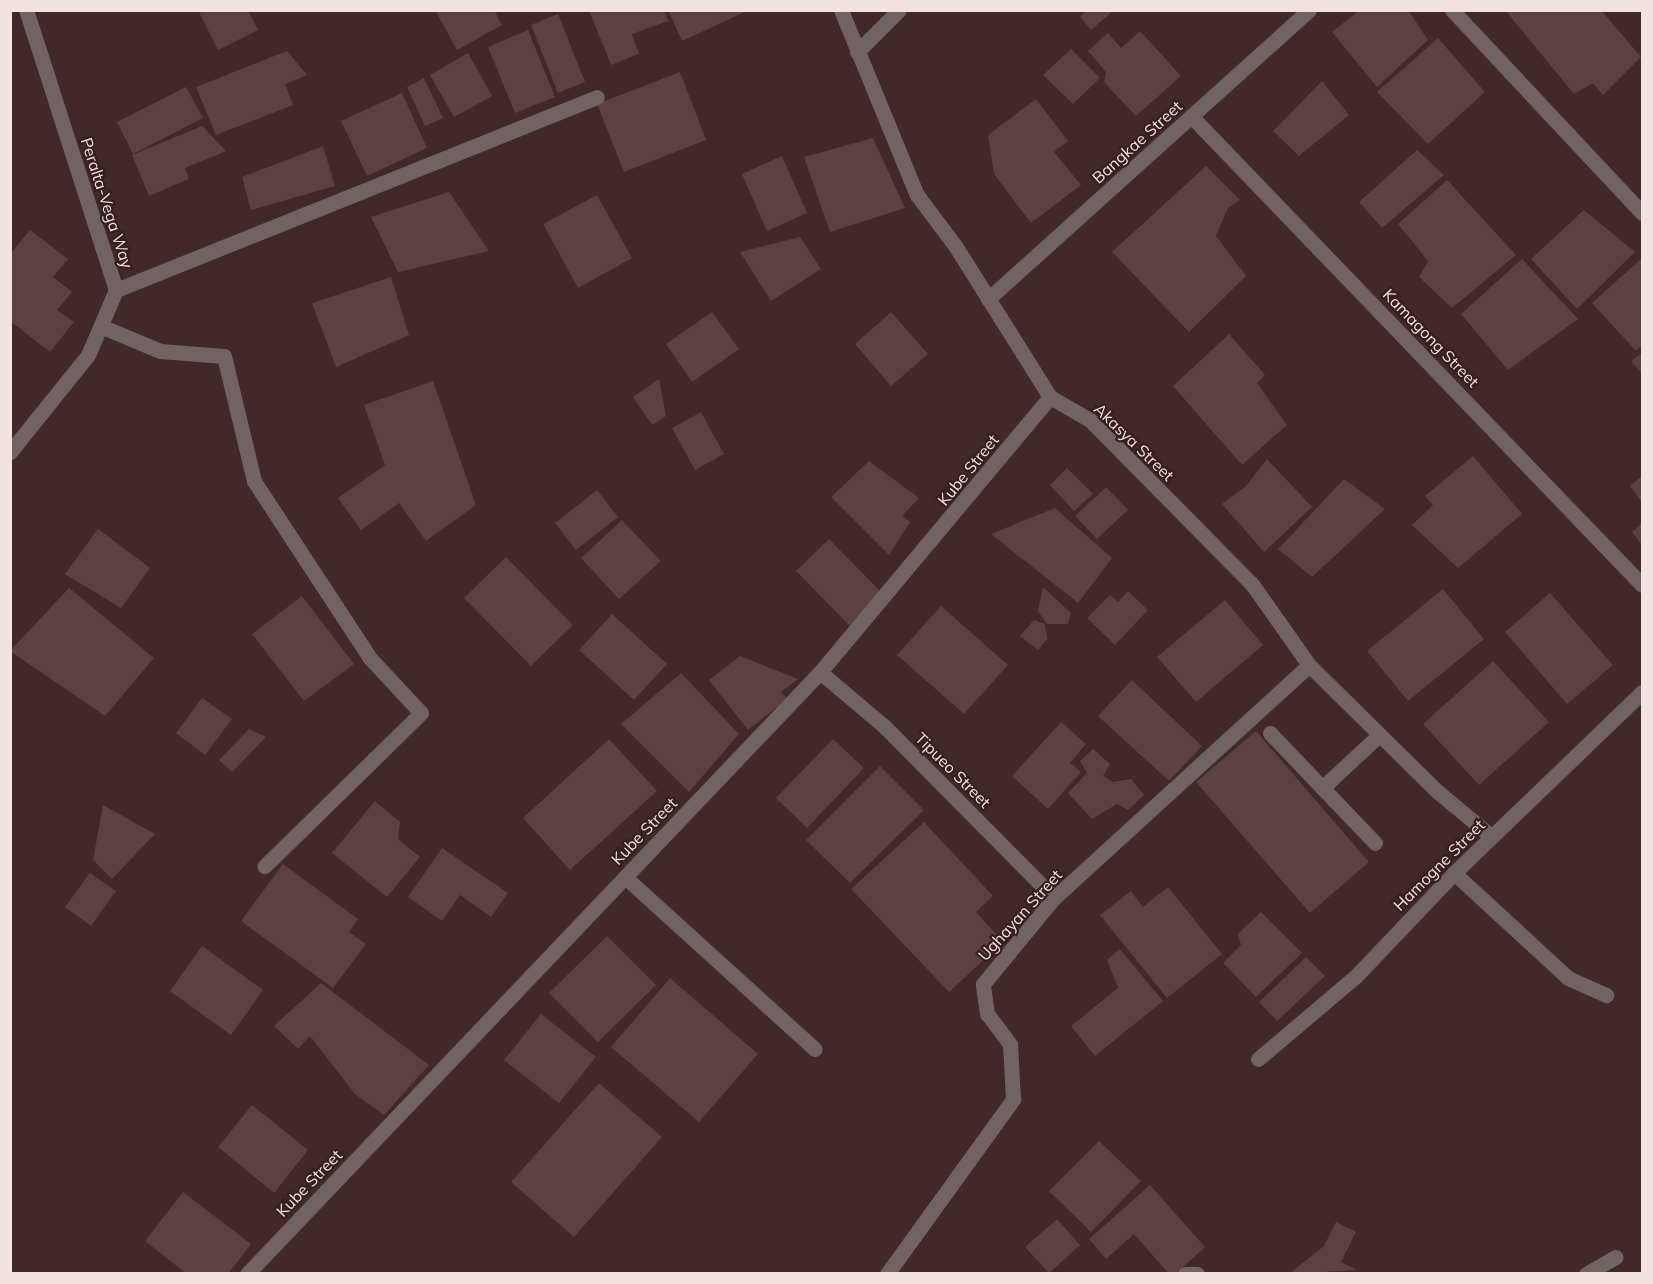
<!DOCTYPE html>
<style>
body{margin:0}
#map{position:relative;width:1653px;height:1284px;overflow:hidden;background:#42282a;font-family:Mulish,sans-serif}
div>[style]{position:absolute}
[style*='--x']{left:calc(var(--x)*1px);top:calc(var(--y)*1px);width:calc(var(--w)*1px);rotate:calc(var(--a)*1deg)}
.building>*{inset:0;background:#5c4042}
.lane>*{height:15px;margin:-7.5px;padding:0 7.5px;transform-origin:7.5px;border-radius:7.5px;background:#716364}
.street>*{height:15px;margin:-7.5px;padding:0 7.5px;transform-origin:7.5px;border-radius:7.5px;background:#716364}
span{translate:-50% -50%;white-space:nowrap;text-align:center;line-height:1.15;-webkit-text-stroke:4.5px #371e20;paint-order:stroke}
.street-label{font-size:16px;color:#f4e1e2}
.frame{position:absolute;inset:0;border:12px solid #f4e1e2;pointer-events:none}
</style>
<div id="map">
<div class="building">
<i style="clip-path:polygon(198px 10px,248px 10px,258px 30px,218px 50px)"></i>
<i style="clip-path:polygon(435px 10px,494px 10px,502px 25px,457px 50px)"></i>
<i style="clip-path:polygon(589px 10px,664px 10px,668px 21px,632px 34px,639px 54px,611px 65px)"></i>
<i style="clip-path:polygon(668px 10px,749px 10px,682px 41px)"></i>
<i style="clip-path:polygon(1087px 10px,1114px 10px,1091px 30px,1080px 17px)"></i>
<i style="clip-path:polygon(1360px 10px,1408px 10px,1428px 40px,1377px 87px,1332px 32px)"></i>
<i style="clip-path:polygon(1505px 10px,1601px 10px,1641px 57px,1603px 95px,1593px 83px,1574px 94px)"></i>
<i style="clip-path:polygon(558px 14px,585px 82px,558px 93px,531px 25px)"></i>
<i style="clip-path:polygon(528px 30px,555px 97px,515px 113px,488px 47px)"></i>
<i style="clip-path:polygon(1140px 31px,1181px 76px,1136px 116px,1104px 82px,1106px 72px,1088px 51px,1108px 33px,1121px 48px)"></i>
<i style="clip-path:polygon(1438px 38px,1485px 92px,1428px 144px,1377px 92px)"></i>
<i style="clip-path:polygon(1071px 49px,1100px 78px,1073px 104px,1043px 75px)"></i>
<i style="clip-path:polygon(287px 51px,307px 75px,285px 84px,293px 105px,216px 135px,196px 87px)"></i>
<i style="clip-path:polygon(468px 53px,492px 96px,454px 117px,430px 75px)"></i>
<i style="clip-path:polygon(680px 72px,706px 140px,624px 172px,597px 104px)"></i>
<i style="clip-path:polygon(424px 78px,443px 118px,425px 126px,407px 87px)"></i>
<i style="clip-path:polygon(1322px 81px,1349px 115px,1299px 156px,1273px 131px)"></i>
<i style="clip-path:polygon(186px 87px,203px 118px,133px 154px,117px 122px)"></i>
<i style="clip-path:polygon(402px 93px,427px 148px,367px 176px,341px 121px)"></i>
<i style="clip-path:polygon(1036px 99px,1068px 141px,1054px 152px,1081px 185px,1031px 223px,994px 174px,988px 135px)"></i>
<i style="clip-path:polygon(202px 126px,226px 151px,185px 168px,189px 179px,149px 196px,132px 155px)"></i>
<i style="clip-path:polygon(873px 138px,905px 208px,830px 232px,804px 157px)"></i>
<i style="clip-path:polygon(323px 146px,335px 186px,251px 210px,242px 177px)"></i>
<i style="clip-path:polygon(1417px 150px,1444px 175px,1382px 228px,1359px 202px)"></i>
<i style="clip-path:polygon(782px 156px,807px 213px,767px 231px,742px 174px)"></i>
<i style="clip-path:polygon(1206px 166px,1240px 200px,1228px 208px,1216px 236px,1246px 276px,1189px 332px,1112px 252px)"></i>
<i style="clip-path:polygon(1447px 180px,1516px 255px,1452px 308px,1419px 277px,1428px 261px,1398px 224px)"></i>
<i style="clip-path:polygon(449px 192px,489px 251px,398px 272px,371px 217px)"></i>
<i style="clip-path:polygon(597px 195px,632px 258px,578px 288px,543px 224px)"></i>
<i style="clip-path:polygon(1584px 210px,1635px 252px,1577px 309px,1531px 259px)"></i>
<i style="clip-path:polygon(30px 230px,68px 259px,53px 277px,72px 292px,57px 310px,74px 322px,50px 352px,10px 321px,10px 254px)"></i>
<i style="clip-path:polygon(800px 237px,821px 269px,771px 301px,740px 252px)"></i>
<i style="clip-path:polygon(1642px 258px,1642px 345px,1636px 351px,1592px 303px)"></i>
<i style="clip-path:polygon(1522px 259px,1578px 319px,1508px 370px,1461px 314px)"></i>
<i style="clip-path:polygon(391px 277px,409px 335px,336px 367px,312px 303px)"></i>
<i style="clip-path:polygon(712px 312px,739px 349px,692px 382px,666px 344px)"></i>
<i style="clip-path:polygon(891px 312px,928px 354px,891px 386px,855px 344px)"></i>
<i style="clip-path:polygon(1229px 334px,1265px 375px,1257px 383px,1287px 425px,1242px 465px,1173px 386px)"></i>
<i style="clip-path:polygon(1642px 352px,1642px 373px,1631px 361px)"></i>
<i style="clip-path:polygon(659px 379px,666px 416px,652px 425px,633px 397px)"></i>
<i style="clip-path:polygon(433px 381px,476px 505px,426px 541px,399px 503px,361px 530px,338px 498px,385px 465px,364px 405px)"></i>
<i style="clip-path:polygon(701px 412px,724px 454px,695px 470px,672px 428px)"></i>
<i style="clip-path:polygon(1473px 456px,1522px 514px,1458px 568px,1412px 525px,1433px 505px,1425px 496px)"></i>
<i style="clip-path:polygon(1267px 459px,1312px 507px,1264px 552px,1222px 504px,1246px 486px)"></i>
<i style="clip-path:polygon(869px 461px,919px 498px,902px 516px,910px 522px,889px 555px,831px 497px)"></i>
<i style="clip-path:polygon(1067px 468px,1093px 494px,1074px 511px,1050px 485px)"></i>
<i style="clip-path:polygon(1642px 476px,1642px 502px,1630px 486px)"></i>
<i style="clip-path:polygon(1344px 479px,1385px 509px,1312px 577px,1278px 549px)"></i>
<i style="clip-path:polygon(1106px 487px,1128px 510px,1097px 539px,1075px 516px)"></i>
<i style="clip-path:polygon(597px 490px,618px 517px,576px 550px,555px 523px)"></i>
<i style="clip-path:polygon(1055px 508px,1112px 558px,1078px 603px,991px 534px)"></i>
<i style="clip-path:polygon(622px 520px,661px 561px,619px 599px,581px 558px)"></i>
<i style="clip-path:polygon(1642px 523px,1642px 545px,1632px 532px)"></i>
<i style="clip-path:polygon(98px 529px,150px 568px,121px 608px,65px 574px)"></i>
<i style="clip-path:polygon(829px 539px,884px 595px,851px 627px,796px 571px)"></i>
<i style="clip-path:polygon(506px 557px,573px 625px,531px 666px,464px 598px)"></i>
<i style="clip-path:polygon(1043px 587px,1071px 613px,1068px 624px,1047px 624px,1038px 611px)"></i>
<i style="clip-path:polygon(69px 588px,154px 658px,105px 716px,10px 651px)"></i>
<i style="clip-path:polygon(1443px 589px,1484px 639px,1408px 701px,1367px 651px)"></i>
<i style="clip-path:polygon(1128px 591px,1148px 610px,1115px 645px,1087px 618px,1110px 595px,1118px 602px)"></i>
<i style="clip-path:polygon(1550px 593px,1613px 665px,1567px 704px,1505px 632px)"></i>
<i style="clip-path:polygon(302px 596px,354px 664px,304px 701px,252px 634px)"></i>
<i style="clip-path:polygon(1225px 600px,1263px 645px,1196px 702px,1157px 657px)"></i>
<i style="clip-path:polygon(941px 606px,1008px 665px,964px 714px,897px 655px)"></i>
<i style="clip-path:polygon(612px 614px,667px 664px,634px 700px,579px 650px)"></i>
<i style="clip-path:polygon(1034px 620px,1045px 624px,1047px 639px,1038px 650px,1020px 636px)"></i>
<i style="clip-path:polygon(740px 656px,798px 679px,781px 692px,787px 699px,748px 730px,709px 680px)"></i>
<i style="clip-path:polygon(1493px 661px,1549px 722px,1479px 785px,1423px 724px)"></i>
<i style="clip-path:polygon(681px 673px,739px 734px,689px 792px,621px 724px)"></i>
<i style="clip-path:polygon(1132px 680px,1202px 746px,1169px 781px,1098px 716px)"></i>
<i style="clip-path:polygon(202px 698px,232px 719px,205px 755px,176px 733px)"></i>
<i style="clip-path:polygon(1061px 722px,1086px 744px,1070px 763px,1081px 772px,1048px 809px,1012px 776px)"></i>
<i style="clip-path:polygon(249px 729px,266px 737px,232px 772px,219px 760px)"></i>
<i style="clip-path:polygon(1256px 731px,1369px 862px,1310px 913px,1196px 782px)"></i>
<i style="clip-path:polygon(609px 739px,657px 791px,570px 870px,523px 818px)"></i>
<i style="clip-path:polygon(833px 739px,864px 768px,807px 828px,776px 798px)"></i>
<i style="clip-path:polygon(1093px 749px,1110px 764px,1103px 776px,1113px 782px,1131px 779px,1144px 795px,1128px 810px,1117px 804px,1092px 819px,1068px 793px,1087px 773px,1080px 761px)"></i>
<i style="clip-path:polygon(880px 766px,924px 810px,850px 883px,806px 840px)"></i>
<i style="clip-path:polygon(375px 801px,400px 822px,398px 839px,420px 857px,387px 897px,332px 853px)"></i>
<i style="clip-path:polygon(103px 805px,155px 834px,112px 879px,93px 860px)"></i>
<i style="clip-path:polygon(924px 822px,993px 896px,976px 912px,1003px 942px,949px 992px,851px 889px)"></i>
<i style="clip-path:polygon(442px 848px,508px 893px,491px 917px,460px 895px,442px 921px,408px 897px)"></i>
<i style="clip-path:polygon(283px 864px,358px 919px,349px 932px,366px 944px,333px 988px,241px 921px)"></i>
<i style="clip-path:polygon(90px 873px,116px 891px,91px 926px,65px 907px)"></i>
<i style="clip-path:polygon(1168px 887px,1222px 954px,1167px 998px,1100px 915px,1131px 891px,1143px 907px)"></i>
<i style="clip-path:polygon(1261px 912px,1302px 953px,1256px 997px,1223px 963px,1241px 945px,1238px 934px)"></i>
<i style="clip-path:polygon(607px 936px,656px 985px,598px 1042px,549px 993px)"></i>
<i style="clip-path:polygon(202px 946px,263px 990px,231px 1035px,170px 991px)"></i>
<i style="clip-path:polygon(1120px 949px,1163px 1001px,1095px 1056px,1071px 1026px,1118px 988px,1107px 960px)"></i>
<i style="clip-path:polygon(1306px 957px,1325px 976px,1277px 1021px,1259px 1002px)"></i>
<i style="clip-path:polygon(670px 978px,758px 1054px,699px 1122px,611px 1047px)"></i>
<i style="clip-path:polygon(321px 983px,429px 1065px,384px 1115px,355px 1094px,310px 1036px,298px 1049px,274px 1026px)"></i>
<i style="clip-path:polygon(541px 1014px,596px 1057px,559px 1103px,504px 1060px)"></i>
<i style="clip-path:polygon(599px 1083px,662px 1137px,574px 1237px,511px 1182px)"></i>
<i style="clip-path:polygon(252px 1105px,308px 1150px,274px 1193px,218px 1147px)"></i>
<i style="clip-path:polygon(1099px 1141px,1141px 1181px,1091px 1232px,1049px 1191px)"></i>
<i style="clip-path:polygon(1150px 1185px,1205px 1247px,1175px 1274px,1169px 1274px,1134px 1234px,1106px 1259px,1089px 1239px)"></i>
<i style="clip-path:polygon(183px 1192px,251px 1244px,228px 1274px,187px 1274px,145px 1241px)"></i>
<i style="clip-path:polygon(1057px 1219px,1080px 1245px,1049px 1273px,1025px 1247px)"></i>
<i style="clip-path:polygon(1336px 1222px,1356px 1232px,1341px 1262px,1357px 1270px,1289px 1274px,1324px 1246px)"></i>
</div>
<div class="lane">
<i style="--x:1270;--y:733;--w:152;--a:46.3"></i>
<i style="--x:1322;--y:788;--w:78;--a:-42.9"></i>
<i style="--x:1454;--y:873;--w:155;--a:42.6"></i>
<i style="--x:1568;--y:978;--w:42;--a:24.1"></i>
<i style="--x:625;--y:877;--w:256;--a:42.2"></i>
</div>
<div class="street">
<i style="--x:841;--y:10;--w:200;--a:67.7"></i>
<i style="--x:917;--y:195;--w:65;--a:53.1"></i>
<i style="--x:956;--y:247;--w:177;--a:57.9"></i>
<i style="--x:1050;--y:397;--w:46;--a:29.9"></i>
<i style="--x:1090;--y:420;--w:231;--a:45.4"></i>
<i style="--x:1252;--y:584;--w:99;--a:54.9"></i>
<i style="--x:1309;--y:665;--w:181;--a:44.6"></i>
<i style="--x:1438;--y:792;--w:70;--a:39.8"></i>
<i style="--x:1452;--y:10;--w:278;--a:46.9"></i>
<i style="--x:857;--y:52;--w:59;--a:-45"></i>
<i style="--x:1192;--y:117;--w:649;--a:46.12"></i>
<i style="--x:116;--y:290;--w:518;--a:-21.86"></i>
<i style="--x:988;--y:299;--w:432;--a:-42"></i>
<i style="--x:103;--y:327;--w:62;--a:22.8"></i>
<i style="--x:160;--y:351;--w:64;--a:4.5"></i>
<i style="--x:224;--y:356;--w:129;--a:76.5"></i>
<i style="--x:254;--y:481;--w:210;--a:56.8"></i>
<i style="--x:369;--y:657;--w:76;--a:47.1"></i>
<i style="--x:421;--y:713;--w:219;--a:135.6"></i>
<i style="--x:10;--y:452;--w:124;--a:-51.2"></i>
<i style="--x:88;--y:355;--w:71;--a:-66.7"></i>
<i style="--x:116;--y:290;--w:294;--a:-107.8"></i>
<i style="--x:820;--y:672;--w:85;--a:40.2"></i>
<i style="--x:885;--y:727;--w:240;--a:45.3"></i>
<i style="--x:1258;--y:1059;--w:128;--a:-40.3"></i>
<i style="--x:1356;--y:976;--w:142;--a:-46.4"></i>
<i style="--x:1454;--y:873;--w:261;--a:-43.9"></i>
<i style="--x:247;--y:1274;--w:831;--a:-46.41"></i>
<i style="--x:820;--y:672;--w:359;--a:-50.1"></i>
<i style="--x:887;--y:1274;--w:216;--a:-54.2"></i>
<i style="--x:1013;--y:1099;--w:55;--a:-93.1"></i>
<i style="--x:1010;--y:1044;--w:38;--a:-127"></i>
<i style="--x:987;--y:1014;--w:30;--a:-98"></i>
<i style="--x:983;--y:984;--w:112;--a:-50.5"></i>
<i style="--x:1054;--y:898;--w:345;--a:-42.4"></i>
<i style="--x:1185;--y:1274;--w:12;--a:0"></i>
<i style="--x:1586;--y:1274;--w:34;--a:-30"></i>
</div>
<div class="street-label">
<span style="left:1137px;top:142px;rotate:-42deg">Bangkae Street</span>
<span style="left:107px;top:203px;rotate:72deg">Peralta-Vega Way</span>
<span style="left:1431px;top:338px;rotate:46deg">Kamagong Street</span>
<span style="left:1134px;top:442px;rotate:44deg">Akasya Street</span>
<span style="left:968px;top:470px;rotate:-51deg">Kube Street</span>
<span style="left:953px;top:770px;rotate:45deg">Tipueo Street</span>
<span style="left:644px;top:831px;rotate:-46deg">Kube Street</span>
<span style="left:1439px;top:865px;rotate:-45deg">Hamogne Street</span>
<span style="left:1020px;top:915px;rotate:-48deg">Ughayan Street</span>
<span style="left:309px;top:1183px;rotate:-46deg">Kube Street</span>
</div>
<div class="frame"></div>
</div>
